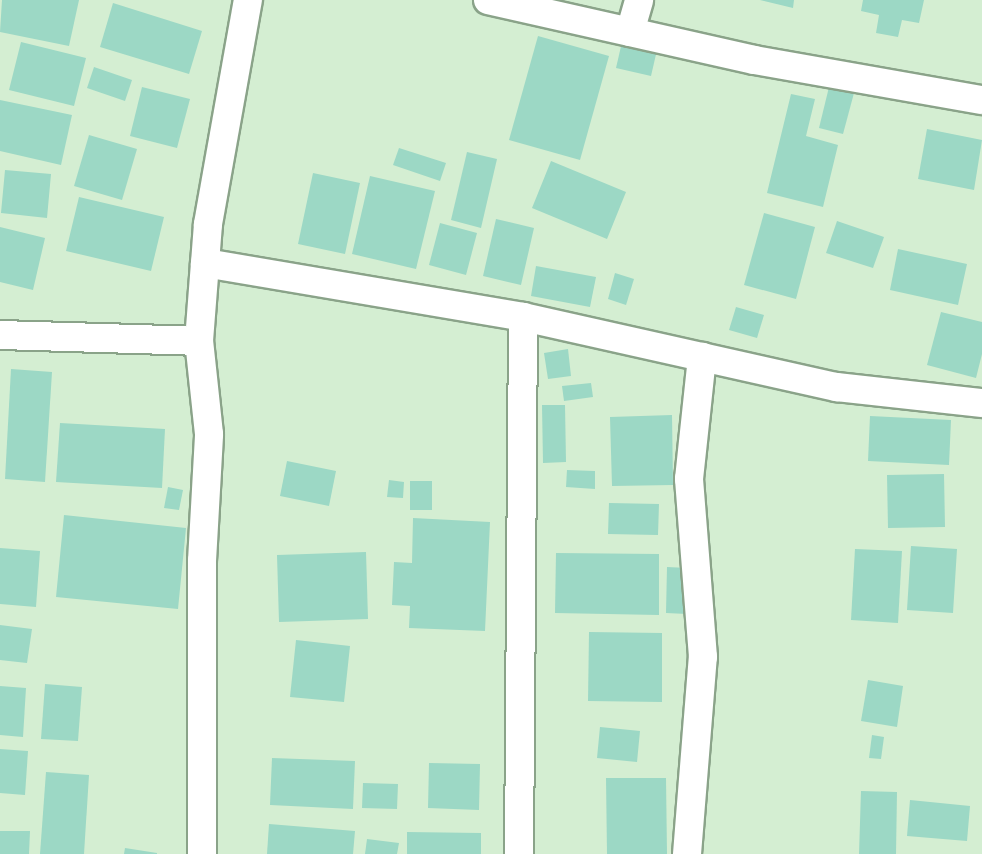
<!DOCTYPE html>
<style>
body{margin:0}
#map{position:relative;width:982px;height:854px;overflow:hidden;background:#d4eed2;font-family:"PT Sans",sans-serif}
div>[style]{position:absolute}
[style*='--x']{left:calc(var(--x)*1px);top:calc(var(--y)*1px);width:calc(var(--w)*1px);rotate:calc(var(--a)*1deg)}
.building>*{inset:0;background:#9cd8c5}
.roads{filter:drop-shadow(2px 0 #8aa389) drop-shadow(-2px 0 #8aa389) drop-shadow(0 2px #8aa389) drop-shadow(0 -2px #8aa389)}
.street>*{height:28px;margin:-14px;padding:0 14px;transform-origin:14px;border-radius:14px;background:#fff}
span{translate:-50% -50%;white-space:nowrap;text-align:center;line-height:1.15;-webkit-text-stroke:5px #fff;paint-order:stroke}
</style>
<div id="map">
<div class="building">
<i style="clip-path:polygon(2px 0,79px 0,69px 46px,0 32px)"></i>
<i style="clip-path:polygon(760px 0,794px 0,793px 8px)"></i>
<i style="clip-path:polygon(863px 0,924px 0,919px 23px,902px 20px,898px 37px,876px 33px,879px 15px,861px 11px)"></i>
<i style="clip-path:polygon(113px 3px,202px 31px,189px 74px,100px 47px)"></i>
<i style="clip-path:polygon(538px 36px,609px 56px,580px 160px,509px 140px)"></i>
<i style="clip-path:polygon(21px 42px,86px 58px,74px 106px,9px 90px)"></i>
<i style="clip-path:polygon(622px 42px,657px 50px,651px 76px,616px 68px)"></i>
<i style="clip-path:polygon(94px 67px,132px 80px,125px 101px,87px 88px)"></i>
<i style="clip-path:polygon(142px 87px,190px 99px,177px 148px,130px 136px)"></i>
<i style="clip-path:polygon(829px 87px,854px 93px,843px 134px,819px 128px)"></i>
<i style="clip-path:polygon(791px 94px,815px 99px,806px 136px,838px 145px,823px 207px,767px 193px)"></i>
<i style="clip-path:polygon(0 100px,72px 115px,61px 165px,0 151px)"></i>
<i style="clip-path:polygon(927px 129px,982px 140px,974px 190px,918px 179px)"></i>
<i style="clip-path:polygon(89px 135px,137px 149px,122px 200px,74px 186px)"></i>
<i style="clip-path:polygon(399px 148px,446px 163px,440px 181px,393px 165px)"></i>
<i style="clip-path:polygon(467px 152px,497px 159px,481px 228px,451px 220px)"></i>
<i style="clip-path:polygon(551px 161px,626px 192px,607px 239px,532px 208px)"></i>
<i style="clip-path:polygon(5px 170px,51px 174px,47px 218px,1px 213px)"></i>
<i style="clip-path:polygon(313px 173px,360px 183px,345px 254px,298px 244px)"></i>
<i style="clip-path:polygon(370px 176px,435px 191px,416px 269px,352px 254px)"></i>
<i style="clip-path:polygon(79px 197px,164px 217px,151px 271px,66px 251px)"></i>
<i style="clip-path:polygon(764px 213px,815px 227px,796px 299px,744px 285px)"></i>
<i style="clip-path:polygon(496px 219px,534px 228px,521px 285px,483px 276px)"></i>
<i style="clip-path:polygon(837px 221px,884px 237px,873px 268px,826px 253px)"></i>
<i style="clip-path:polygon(440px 223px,477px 233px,466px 275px,429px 265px)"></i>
<i style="clip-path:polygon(0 227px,45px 238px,33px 290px,0 282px)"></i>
<i style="clip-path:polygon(898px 249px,967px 264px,958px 305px,890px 290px)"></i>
<i style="clip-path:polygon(536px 266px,596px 277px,590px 307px,531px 296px)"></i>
<i style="clip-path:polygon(615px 273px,634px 279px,626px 305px,608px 299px)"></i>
<i style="clip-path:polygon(736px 307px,764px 315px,757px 338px,729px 330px)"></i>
<i style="clip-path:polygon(941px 312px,982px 322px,982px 354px,976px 378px,927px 365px)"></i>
<i style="clip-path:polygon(568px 349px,571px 376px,548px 379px,544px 353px)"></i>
<i style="clip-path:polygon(11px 369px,52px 372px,45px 482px,5px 479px)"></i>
<i style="clip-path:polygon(591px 383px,593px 397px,564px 401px,562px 386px)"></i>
<i style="clip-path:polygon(542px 405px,565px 405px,566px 462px,543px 463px)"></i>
<i style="clip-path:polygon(672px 415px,673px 485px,612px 486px,610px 417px)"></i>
<i style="clip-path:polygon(870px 416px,951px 420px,949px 465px,868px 461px)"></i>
<i style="clip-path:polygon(60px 423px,165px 429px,162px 488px,56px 482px)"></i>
<i style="clip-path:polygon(287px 461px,336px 471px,329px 506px,280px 496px)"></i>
<i style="clip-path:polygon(567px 470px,595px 471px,595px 489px,566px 487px)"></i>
<i style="clip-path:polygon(944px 474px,945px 527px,888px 528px,887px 475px)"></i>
<i style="clip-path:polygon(389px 480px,404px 482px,403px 498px,387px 497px)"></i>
<i style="clip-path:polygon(410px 481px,432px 481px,432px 510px,410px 510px)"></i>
<i style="clip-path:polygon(168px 487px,183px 490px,179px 510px,164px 508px)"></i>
<i style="clip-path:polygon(609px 503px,659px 504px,658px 535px,608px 534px)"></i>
<i style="clip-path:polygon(64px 515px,186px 528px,178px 609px,56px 597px)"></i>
<i style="clip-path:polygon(413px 518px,490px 522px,485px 631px,409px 628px,410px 606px,392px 605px,394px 562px,412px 563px)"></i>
<i style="clip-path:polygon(911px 546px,957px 549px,953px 613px,907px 610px)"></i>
<i style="clip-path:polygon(0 548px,40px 551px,36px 607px,0 604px)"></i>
<i style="clip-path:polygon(855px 549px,902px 551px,898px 623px,851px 620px)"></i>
<i style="clip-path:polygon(366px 552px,368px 619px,279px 622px,277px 555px)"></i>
<i style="clip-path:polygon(556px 553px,659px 554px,659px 615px,555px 613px)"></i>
<i style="clip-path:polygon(667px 567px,688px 568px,687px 614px,666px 613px)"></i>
<i style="clip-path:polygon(0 625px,32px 629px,27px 663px,0 660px)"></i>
<i style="clip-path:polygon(589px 632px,662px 633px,662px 702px,588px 701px)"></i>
<i style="clip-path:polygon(296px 640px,350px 646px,344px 702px,290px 697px)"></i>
<i style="clip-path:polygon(868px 680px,903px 686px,897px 727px,861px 721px)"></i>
<i style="clip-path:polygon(45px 684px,82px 687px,78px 741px,41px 739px)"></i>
<i style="clip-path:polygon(0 686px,26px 688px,23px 737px,0 735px)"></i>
<i style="clip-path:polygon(600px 727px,640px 731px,637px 762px,597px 758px)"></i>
<i style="clip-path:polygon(872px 735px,884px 737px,881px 759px,869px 758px)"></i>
<i style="clip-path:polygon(0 749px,28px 751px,25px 795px,0 793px)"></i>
<i style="clip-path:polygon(272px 758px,355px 761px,353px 809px,270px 805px)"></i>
<i style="clip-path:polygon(429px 763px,480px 764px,479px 810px,428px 808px)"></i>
<i style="clip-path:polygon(46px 772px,89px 775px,84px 854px,40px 854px)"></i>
<i style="clip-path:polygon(606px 778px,666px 778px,667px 854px,607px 854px)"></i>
<i style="clip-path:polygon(363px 783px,398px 784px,397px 809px,362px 808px)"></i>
<i style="clip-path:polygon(861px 791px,897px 792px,896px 854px,859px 854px)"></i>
<i style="clip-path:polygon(910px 800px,970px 806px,967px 841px,907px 836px)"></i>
<i style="clip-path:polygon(269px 824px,355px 831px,353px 854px,267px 854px)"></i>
<i style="clip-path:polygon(0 831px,30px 831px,29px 854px,0 854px)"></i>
<i style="clip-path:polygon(407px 832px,481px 833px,481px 854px,407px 854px)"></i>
<i style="clip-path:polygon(367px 839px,399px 843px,397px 854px,365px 854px)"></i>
<i style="clip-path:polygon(125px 848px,157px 853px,157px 854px,124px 854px)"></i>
</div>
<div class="roads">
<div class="street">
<i style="--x:488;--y:0;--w:273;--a:12.7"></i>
<i style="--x:754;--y:60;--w:231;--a:10"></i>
<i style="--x:630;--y:32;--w:33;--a:-74"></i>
<i style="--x:205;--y:263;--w:323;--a:9.6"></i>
<i style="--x:523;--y:317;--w:322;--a:12.6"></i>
<i style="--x:837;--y:387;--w:146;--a:6.3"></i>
<i style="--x:0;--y:335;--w:199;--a:1.7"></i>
<i style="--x:202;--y:854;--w:293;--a:-90"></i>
<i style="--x:202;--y:561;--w:127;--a:-86.8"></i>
<i style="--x:209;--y:434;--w:94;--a:-96.1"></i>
<i style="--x:199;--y:341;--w:117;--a:-85.6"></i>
<i style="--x:208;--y:224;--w:228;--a:-79.9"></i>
<i style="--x:519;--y:854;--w:537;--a:-89.57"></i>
<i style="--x:687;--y:854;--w:198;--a:-85.4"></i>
<i style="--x:703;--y:657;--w:179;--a:-94.5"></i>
<i style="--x:689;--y:479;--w:123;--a:-83.9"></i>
</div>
</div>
</div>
